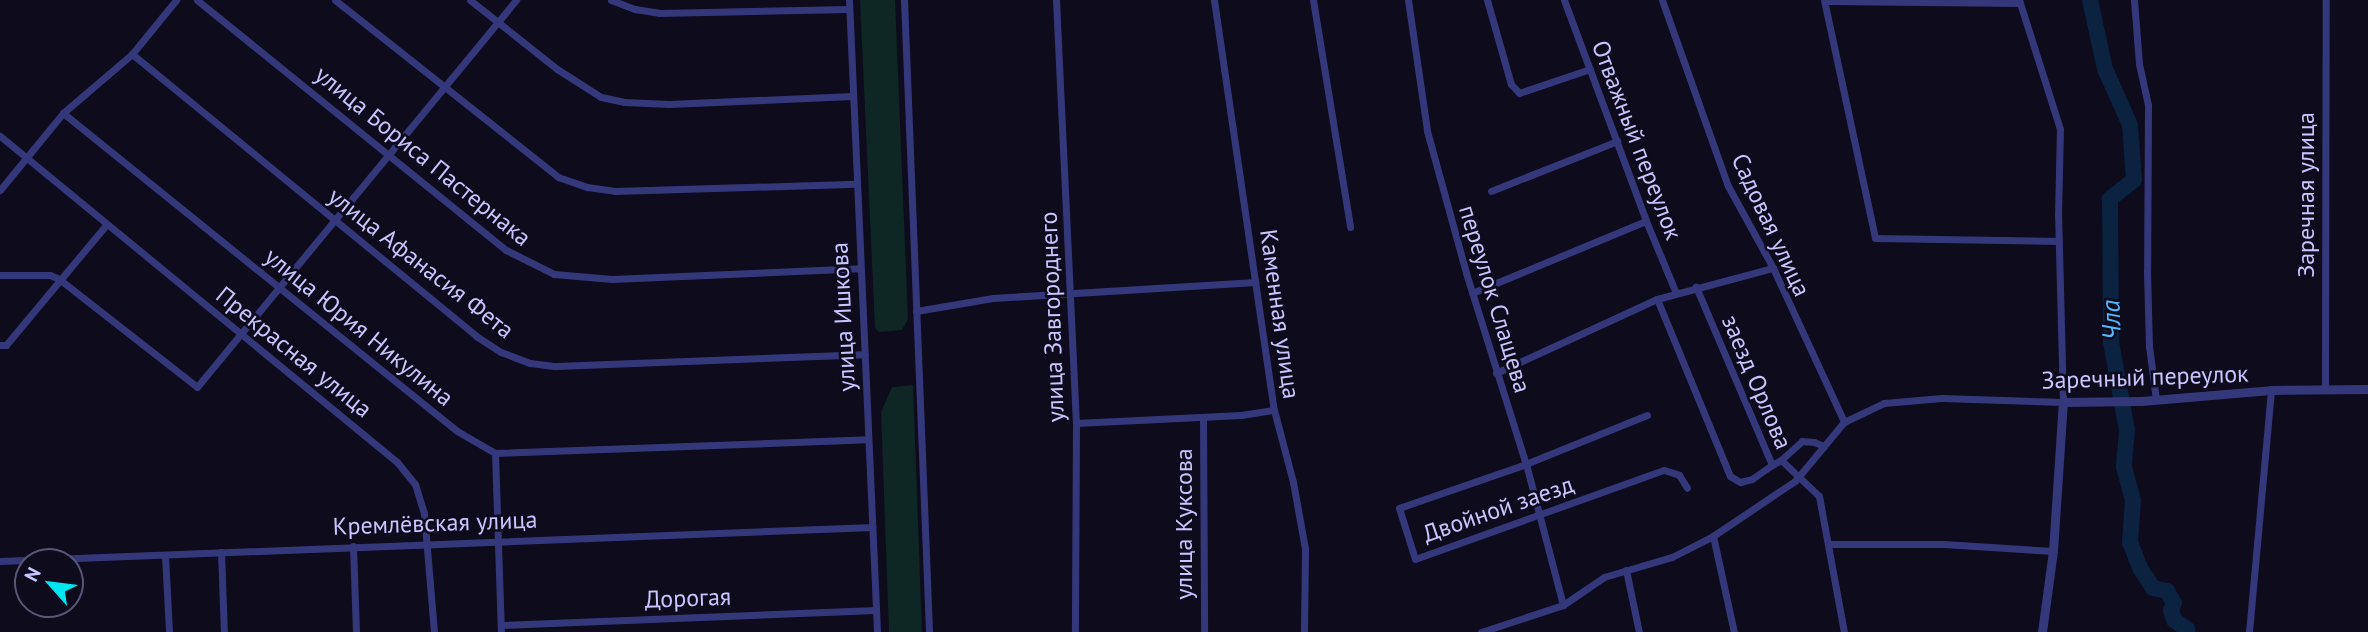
<!DOCTYPE html>
<meta charset="utf-8">
<style>
body{margin:0}
#map{position:relative;width:2368px;height:632px;overflow:hidden;background:#0d0b1c;font-family:"PT Sans",sans-serif}
div>[style]{position:absolute}
[style*='--x']{left:calc(var(--x)*1px);top:calc(var(--y)*1px);width:calc(var(--w)*1px);rotate:calc(var(--a)*1deg)}
.green>*{inset:0;background:#0e2624}
.river>*{height:16px;margin:-8px;padding:0 8px;transform-origin:8px;border-radius:8px;background:#0b2240}
.minor>*{height:7px;margin:-3.5px;padding:0 3.5px;transform-origin:3.5px;border-radius:3.5px;background:#35377b}
.tertiary>*{height:9px;margin:-4.5px;padding:0 4.5px;transform-origin:4.5px;border-radius:4.5px;background:#35377b}
span{translate:-50% -50%;white-space:nowrap;text-align:center;line-height:1.15;-webkit-text-stroke:5px #0d0b1c;paint-order:stroke}
.street-label{font-size:24px;color:#c9c6ff}
.water-label{font-size:26px;color:#54b9ff;font-style:italic}
.north{position:absolute;left:14px;top:548px;width:70px;height:70px;box-sizing:border-box;background:#0d0b1c;border:2px solid #585677;border-radius:50%;rotate:298deg;font-size:19px;font-weight:700;line-height:28px;text-align:center;color:#c9c6ff}
.north::after{content:'';display:block;margin:auto;width:24px;height:32px;background:#00e6f1;clip-path:polygon(50% 0,100% 100%,50% 72%,0 100%)}
</style>
<div id="map">
<div class="green">
<i style="clip-path:polygon(860px 0,895px 0,908px 319px,902px 330px,879px 332px,875px 328px)"></i>
<i style="clip-path:polygon(913px 385px,922px 632px,889px 632px,881px 412px,892px 387px)"></i>
</div>
<div class="river">
<i style="--x:2090;--y:0;--w:71;--a:77.7"></i>
<i style="--x:2105;--y:69;--w:61;--a:65.9"></i>
<i style="--x:2130;--y:125;--w:55;--a:85.8"></i>
<i style="--x:2134;--y:180;--w:31;--a:142"></i>
<i style="--x:2110;--y:199;--w:143;--a:89.6"></i>
<i style="--x:2111;--y:342;--w:89;--a:79.7"></i>
<i style="--x:2127;--y:430;--w:37;--a:95"></i>
<i style="--x:2124;--y:467;--w:34;--a:75"></i>
<i style="--x:2133;--y:500;--w:42;--a:94.1"></i>
<i style="--x:2130;--y:542;--w:28;--a:69"></i>
<i style="--x:2140;--y:568;--w:24;--a:57"></i>
<i style="--x:2153;--y:588;--w:14;--a:12"></i>
<i style="--x:2167;--y:591;--w:14;--a:60"></i>
<i style="--x:2174;--y:603;--w:8;--a:113"></i>
<i style="--x:2171;--y:610;--w:10;--a:73"></i>
<i style="--x:2174;--y:620;--w:16;--a:35"></i>
<i style="--x:2187;--y:629;--w:3;--a:108"></i>
</div>
<div class="minor">
<i style="--x:197;--y:0;--w:397;--a:39"></i>
<i style="--x:506;--y:250;--w:54;--a:26.6"></i>
<i style="--x:554;--y:274;--w:58;--a:4.9"></i>
<i style="--x:612;--y:279;--w:248;--a:-2.5"></i>
<i style="--x:335;--y:0;--w:285;--a:38.4"></i>
<i style="--x:558;--y:177;--w:31;--a:19"></i>
<i style="--x:587;--y:187;--w:28;--a:8"></i>
<i style="--x:615;--y:191;--w:241;--a:-1.7"></i>
<i style="--x:470;--y:0;--w:111;--a:38.4"></i>
<i style="--x:557;--y:69;--w:52;--a:32.5"></i>
<i style="--x:601;--y:97;--w:24;--a:12"></i>
<i style="--x:624;--y:102;--w:45;--a:2.5"></i>
<i style="--x:669;--y:104;--w:183;--a:-2.5"></i>
<i style="--x:611;--y:0;--w:26;--a:21"></i>
<i style="--x:635;--y:9;--w:24;--a:9"></i>
<i style="--x:659;--y:13;--w:190;--a:-1.2"></i>
<i style="--x:849;--y:0;--w:633;--a:87.46"></i>
<i style="--x:904;--y:0;--w:632;--a:87.73"></i>
<i style="--x:1056;--y:0;--w:423;--a:87.3"></i>
<i style="--x:1076;--y:423;--w:209;--a:90.3"></i>
<i style="--x:1214;--y:0;--w:414;--a:81.7"></i>
<i style="--x:1274;--y:410;--w:74;--a:75.2"></i>
<i style="--x:1293;--y:482;--w:68;--a:79.8"></i>
<i style="--x:1305;--y:549;--w:83;--a:90.7"></i>
<i style="--x:1313;--y:0;--w:230;--a:80.7"></i>
<i style="--x:1408;--y:0;--w:132;--a:81.7"></i>
<i style="--x:1427;--y:131;--w:147;--a:74.6"></i>
<i style="--x:1466;--y:273;--w:200;--a:72.6"></i>
<i style="--x:1526;--y:464;--w:146;--a:75.3"></i>
<i style="--x:1487;--y:0;--w:87;--a:74.1"></i>
<i style="--x:1511;--y:84;--w:12;--a:48"></i>
<i style="--x:1519;--y:93;--w:75;--a:-18.7"></i>
<i style="--x:1564;--y:0;--w:236;--a:69.6"></i>
<i style="--x:1646;--y:221;--w:78;--a:67.4"></i>
<i style="--x:1662;--y:0;--w:197;--a:70.5"></i>
<i style="--x:1728;--y:186;--w:94;--a:61.2"></i>
<i style="--x:1773;--y:268;--w:170;--a:65.2"></i>
<i style="--x:1824;--y:0;--w:243;--a:77.9"></i>
<i style="--x:1875;--y:238;--w:184;--a:0.9"></i>
<i style="--x:2134;--y:0;--w:64;--a:85.5"></i>
<i style="--x:2139;--y:64;--w:42;--a:77.6"></i>
<i style="--x:2148;--y:105;--w:166;--a:90.3"></i>
<i style="--x:2147;--y:271;--w:75;--a:88.5"></i>
<i style="--x:2149;--y:346;--w:54;--a:82.6"></i>
<i style="--x:1825;--y:1;--w:195;--a:0.6"></i>
<i style="--x:132;--y:54;--w:445;--a:39.3"></i>
<i style="--x:476;--y:336;--w:30;--a:33"></i>
<i style="--x:501;--y:352;--w:31;--a:21"></i>
<i style="--x:530;--y:363;--w:26;--a:7"></i>
<i style="--x:556;--y:366;--w:309;--a:-2.2"></i>
<i style="--x:63;--y:113;--w:506;--a:38.91"></i>
<i style="--x:457;--y:431;--w:44;--a:30.1"></i>
<i style="--x:495;--y:453;--w:179;--a:88.1"></i>
<i style="--x:0;--y:136;--w:514;--a:39.39"></i>
<i style="--x:397;--y:462;--w:28;--a:51"></i>
<i style="--x:415;--y:484;--w:30;--a:73"></i>
<i style="--x:424;--y:513;--w:119;--a:85.2"></i>
<i style="--x:0;--y:190;--w:99;--a:-50.7"></i>
<i style="--x:63;--y:113;--w:91;--a:-40.5"></i>
<i style="--x:132;--y:54;--w:70;--a:-50.8"></i>
<i style="--x:1491;--y:191;--w:136;--a:-21.6"></i>
<i style="--x:0;--y:275;--w:50;--a:0"></i>
<i style="--x:50;--y:275;--w:10;--a:24"></i>
<i style="--x:59;--y:279;--w:175;--a:38"></i>
<i style="--x:197;--y:387;--w:502;--a:-50.5"></i>
<i style="--x:1472;--y:293;--w:188;--a:-22.5"></i>
<i style="--x:1657;--y:299;--w:191;--a:67.6"></i>
<i style="--x:1730;--y:476;--w:12;--a:31"></i>
<i style="--x:1740;--y:482;--w:12;--a:-14"></i>
<i style="--x:1752;--y:479;--w:24;--a:-35"></i>
<i style="--x:1772;--y:465;--w:194;--a:-113.1"></i>
<i style="--x:916;--y:311;--w:78;--a:-9.6"></i>
<i style="--x:993;--y:298;--w:263;--a:-3.5"></i>
<i style="--x:0;--y:345;--w:6;--a:0"></i>
<i style="--x:6;--y:345;--w:156;--a:-50.2"></i>
<i style="--x:1496;--y:373;--w:177;--a:-24.7"></i>
<i style="--x:1657;--y:299;--w:120;--a:-15"></i>
<i style="--x:2325;--y:390;--w:390;--a:-89.9"></i>
<i style="--x:1647;--y:415;--w:131;--a:158"></i>
<i style="--x:1526;--y:464;--w:134;--a:160.9"></i>
<i style="--x:1399;--y:508;--w:53;--a:72.6"></i>
<i style="--x:1415;--y:559;--w:264;--a:-19.7"></i>
<i style="--x:1664;--y:470;--w:16;--a:18"></i>
<i style="--x:1679;--y:475;--w:15;--a:58"></i>
<i style="--x:1203;--y:417;--w:215;--a:89.7"></i>
<i style="--x:1076;--y:423;--w:165;--a:-2.8"></i>
<i style="--x:1241;--y:415;--w:33;--a:-9"></i>
<i style="--x:495;--y:453;--w:373;--a:-2.1"></i>
<i style="--x:1781;--y:460;--w:28;--a:-42"></i>
<i style="--x:1802;--y:441;--w:12;--a:5"></i>
<i style="--x:1814;--y:442;--w:11;--a:22"></i>
<i style="--x:1772;--y:465;--w:10;--a:-29"></i>
<i style="--x:1781;--y:460;--w:52;--a:43.5"></i>
<i style="--x:1819;--y:496;--w:138;--a:79.6"></i>
<i style="--x:1713;--y:536;--w:98;--a:77.7"></i>
<i style="--x:1829;--y:544;--w:115;--a:0"></i>
<i style="--x:1944;--y:544;--w:109;--a:3.7"></i>
<i style="--x:353;--y:546;--w:86;--a:88"></i>
<i style="--x:221;--y:552;--w:80;--a:87.9"></i>
<i style="--x:165;--y:555;--w:77;--a:87"></i>
<i style="--x:0;--y:561;--w:873;--a:-2.23"></i>
<i style="--x:1626;--y:570;--w:63;--a:78.2"></i>
<i style="--x:501;--y:625;--w:375;--a:-2.3"></i>
<i style="--x:1481;--y:632;--w:86;--a:-18.2"></i>
<i style="--x:1563;--y:605;--w:50;--a:-34.3"></i>
<i style="--x:1604;--y:577;--w:71;--a:-16.4"></i>
<i style="--x:1672;--y:557;--w:46;--a:-27.1"></i>
<i style="--x:1713;--y:536;--w:99;--a:-33.9"></i>
<i style="--x:1795;--y:481;--w:77;--a:-50.3"></i>
<i style="--x:1844;--y:422;--w:44;--a:-25.4"></i>
<i style="--x:1884;--y:403;--w:58;--a:-4.9"></i>
<i style="--x:1942;--y:398;--w:121;--a:1.9"></i>
<i style="--x:2063;--y:402;--w:187;--a:-91.5"></i>
<i style="--x:2058;--y:215;--w:86;--a:-88.7"></i>
<i style="--x:2060;--y:129;--w:135;--a:-107.6"></i>
<i style="--x:2249;--y:632;--w:243;--a:-84.8"></i>
</div>
<div class="tertiary">
<i style="--x:2042;--y:632;--w:82;--a:-82.3"></i>
<i style="--x:2053;--y:551;--w:149;--a:-86.2"></i>
<i style="--x:2063;--y:402;--w:78;--a:-0.7"></i>
<i style="--x:2141;--y:401;--w:130;--a:-4.8"></i>
<i style="--x:2271;--y:390;--w:97;--a:-0.6"></i>
</div>
<div class="street-label">
<span style="left:1637px;top:140px;rotate:69deg">Отважный переулок</span>
<span style="left:423px;top:156px;rotate:39deg">улица Бориса Пастернака</span>
<span style="left:2306px;top:195px;rotate:-90deg">Заречная улица</span>
<span style="left:1771px;top:225px;rotate:65deg">Садовая улица</span>
<span style="left:421px;top:263px;rotate:38deg">улица Афанасия Фета</span>
<span style="left:1495px;top:299px;rotate:73deg">переулок Слащева</span>
<span style="left:1280px;top:314px;rotate:82deg">Каменная улица</span>
<span style="left:843px;top:317px;rotate:-93deg">улица Ишкова</span>
<span style="left:1052px;top:317px;rotate:-92deg">улица Завгороднего</span>
<span style="left:359px;top:327px;rotate:39deg">улица Юрия Никулина</span>
<span style="left:294px;top:352px;rotate:39deg">Прекрасная улица</span>
<span style="left:2145px;top:377px;rotate:-2deg">Заречный переулок</span>
<span style="left:1757px;top:382px;rotate:67deg">заезд Орлова</span>
<span style="left:1498px;top:509px;rotate:-19deg">Двойной заезд</span>
<span style="left:435px;top:523px;rotate:-2deg">Кремлёвская улица</span>
<span style="left:1184px;top:524px;rotate:-90deg">улица Куксова</span>
<span style="left:688px;top:598px;rotate:-2deg">Дорогая</span>
</div>
<div class="water-label">
<span style="left:2111px;top:320px;rotate:-92deg">Чла</span>
</div>
<div class="north">N</div>
</div>
